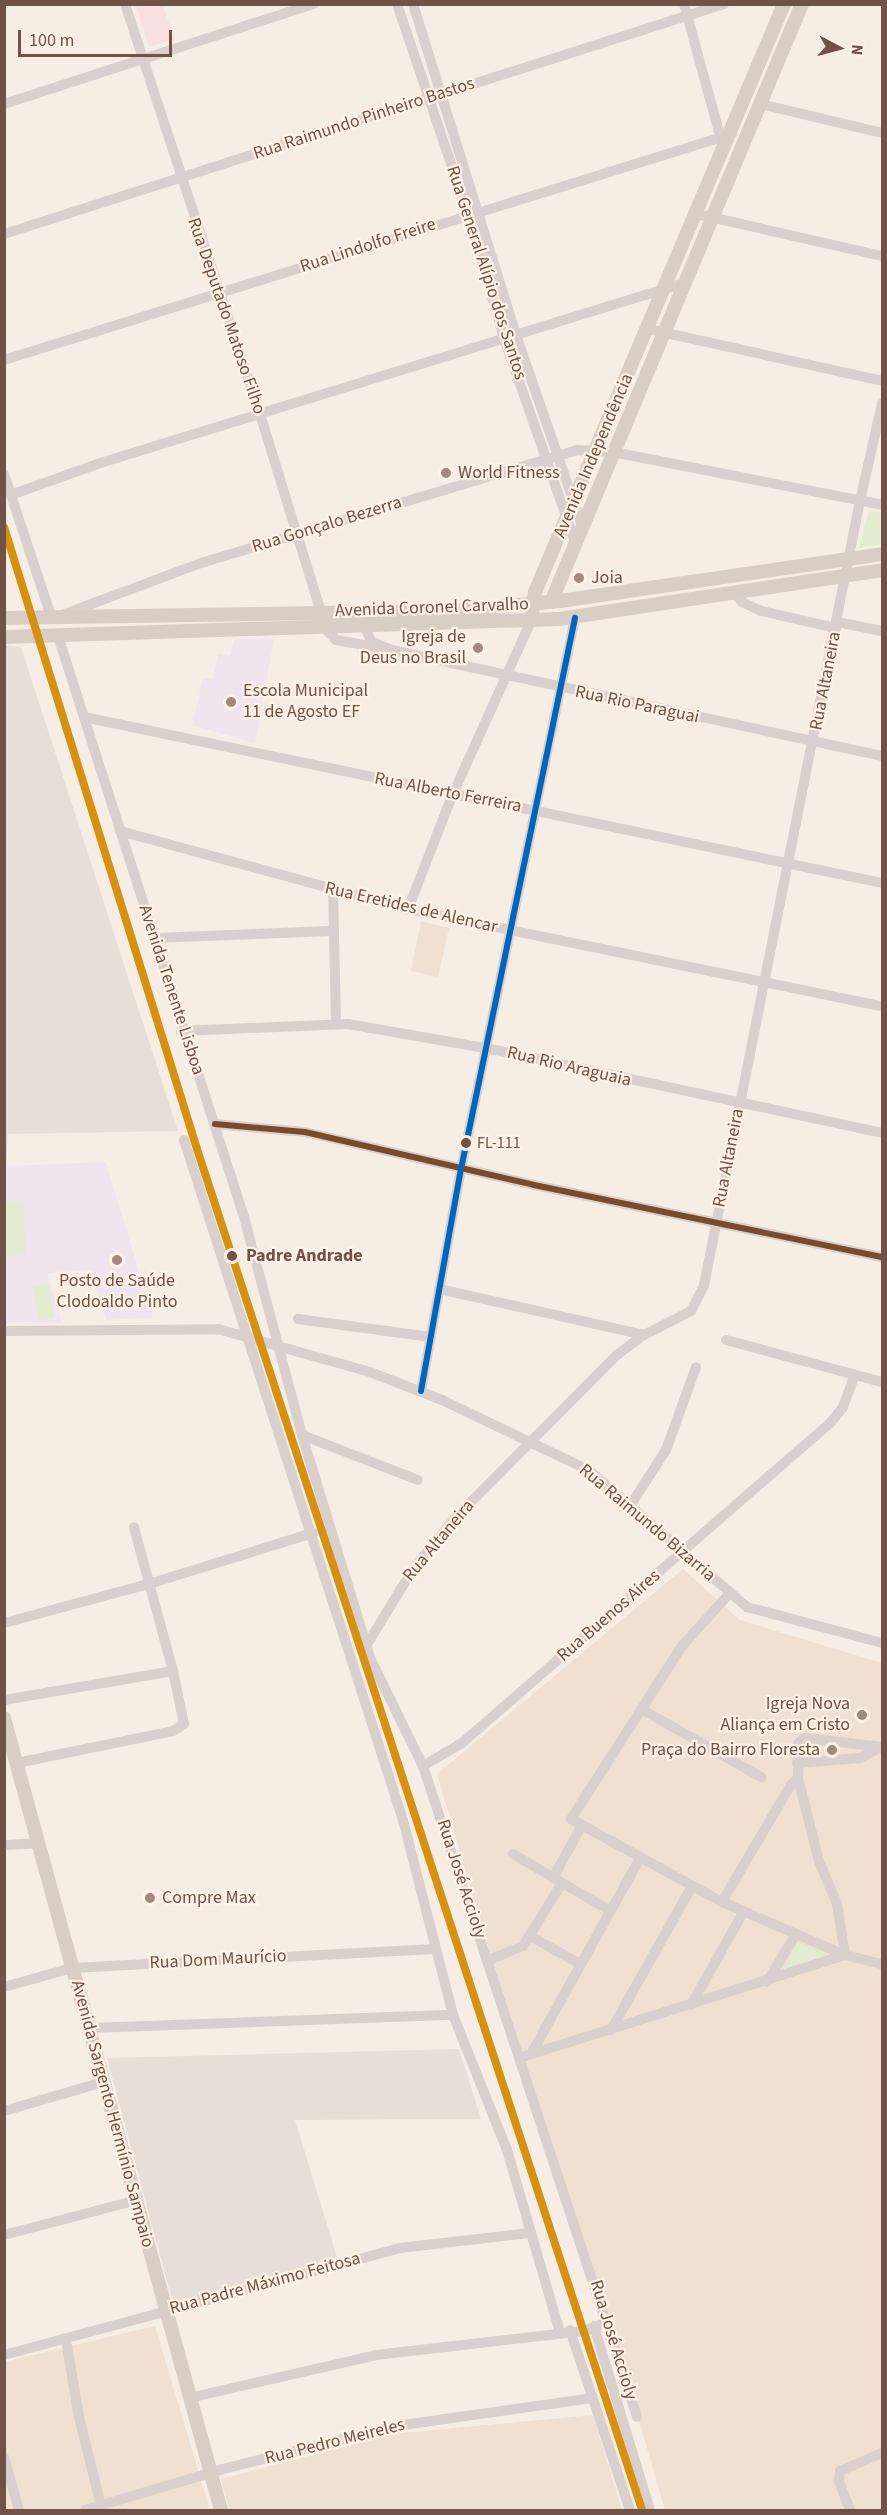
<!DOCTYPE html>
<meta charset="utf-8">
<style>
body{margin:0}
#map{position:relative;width:887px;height:2515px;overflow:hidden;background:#f6eee5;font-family:"Source Sans 3",sans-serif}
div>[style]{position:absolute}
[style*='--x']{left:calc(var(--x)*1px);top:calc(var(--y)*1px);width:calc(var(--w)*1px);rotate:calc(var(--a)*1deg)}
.residential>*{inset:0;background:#efe0d2}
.industrial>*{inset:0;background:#e7ded7}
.education>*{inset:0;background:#f0e4ef}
.medical>*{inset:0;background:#f8dfe0}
.green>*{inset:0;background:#e3ebd0}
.minor>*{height:10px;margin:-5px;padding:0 5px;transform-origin:5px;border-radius:5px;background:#d9cfcc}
.major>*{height:14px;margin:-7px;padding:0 7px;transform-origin:7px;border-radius:7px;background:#d9cec5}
.bus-1>*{height:6px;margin:-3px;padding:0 3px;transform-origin:3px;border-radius:3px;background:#7a4b2a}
.bus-2>*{height:6px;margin:-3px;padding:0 3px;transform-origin:3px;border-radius:3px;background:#0065bd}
.rail-1>*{height:8px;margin:-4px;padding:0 4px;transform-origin:4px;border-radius:4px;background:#d69112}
.dots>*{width:16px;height:16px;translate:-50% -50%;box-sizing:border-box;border:3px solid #fff2e5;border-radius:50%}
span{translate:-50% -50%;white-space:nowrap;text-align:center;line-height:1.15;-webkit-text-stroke:4.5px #fff2e5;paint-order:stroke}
.bus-label{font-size:16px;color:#715248}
.left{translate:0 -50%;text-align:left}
.street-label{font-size:18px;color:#715248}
.poi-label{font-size:18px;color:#715248}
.right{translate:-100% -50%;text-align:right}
.stop-label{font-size:18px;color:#715248;font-weight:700}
.frame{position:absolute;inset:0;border:6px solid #715248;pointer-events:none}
.north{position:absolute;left:809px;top:18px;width:60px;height:60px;-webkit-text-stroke:4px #fff2e5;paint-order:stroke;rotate:96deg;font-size:16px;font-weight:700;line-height:24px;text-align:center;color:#715248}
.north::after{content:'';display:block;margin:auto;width:21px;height:27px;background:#715248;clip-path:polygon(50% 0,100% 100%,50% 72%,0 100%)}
.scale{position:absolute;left:18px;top:30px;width:154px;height:27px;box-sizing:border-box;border:3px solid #715248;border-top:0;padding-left:8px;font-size:18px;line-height:21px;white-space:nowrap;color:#715248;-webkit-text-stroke:4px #fff2e5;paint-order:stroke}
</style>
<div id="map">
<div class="residential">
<i style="clip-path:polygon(421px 921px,449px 928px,438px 977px,411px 971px)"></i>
<i style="clip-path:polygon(683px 1569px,740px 1620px,882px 1663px,882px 2510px,665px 2510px,628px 2383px,493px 1964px,437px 1774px)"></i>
<i style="clip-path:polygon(155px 2326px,210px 2510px,5px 2510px,4px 2362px)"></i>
<i style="clip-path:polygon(593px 2415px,622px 2510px,229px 2510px,221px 2479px,392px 2434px)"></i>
</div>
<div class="industrial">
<i style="clip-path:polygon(5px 645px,21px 647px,178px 1131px,8px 1134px,5px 1189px)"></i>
<i style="clip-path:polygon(459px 2049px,481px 2119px,295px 2120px,337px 2257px,179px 2303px,171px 2296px,107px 2058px)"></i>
</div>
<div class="education">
<i style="clip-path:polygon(234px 639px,274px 639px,255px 743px,192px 725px,203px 679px,213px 679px,218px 654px,230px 656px)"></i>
<i style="clip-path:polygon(106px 1162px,153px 1318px,106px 1320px,93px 1270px,47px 1273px,62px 1322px,5px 1323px,6px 1166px)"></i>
</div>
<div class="medical">
<i style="clip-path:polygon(136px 5px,163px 5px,174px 39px,149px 47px)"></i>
</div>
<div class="green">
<i style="clip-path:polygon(869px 510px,882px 513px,882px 544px,859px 548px)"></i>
<i style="clip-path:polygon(4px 1201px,24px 1201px,25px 1254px,5px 1257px)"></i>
<i style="clip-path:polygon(48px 1283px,55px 1318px,39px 1321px,32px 1286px)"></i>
<i style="clip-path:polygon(798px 1942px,824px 1952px,823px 1957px,786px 1969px)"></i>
</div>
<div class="minor">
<i style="--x:125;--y:4;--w:432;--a:71.8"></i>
<i style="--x:260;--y:414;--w:225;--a:72.9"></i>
<i style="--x:326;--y:629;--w:15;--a:48"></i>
<i style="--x:336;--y:640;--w:57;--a:10.1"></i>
<i style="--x:397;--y:4;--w:222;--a:71.3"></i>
<i style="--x:468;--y:214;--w:129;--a:73.8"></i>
<i style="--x:504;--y:338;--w:216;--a:70.8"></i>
<i style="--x:413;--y:4;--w:347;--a:72.7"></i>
<i style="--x:516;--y:335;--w:202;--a:70.9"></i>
<i style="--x:684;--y:4;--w:137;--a:74.7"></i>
<i style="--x:4;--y:104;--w:326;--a:-17.9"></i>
<i style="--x:761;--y:104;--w:124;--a:13.5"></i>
<i style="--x:697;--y:214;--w:190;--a:12.8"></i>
<i style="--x:4;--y:234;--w:756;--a:-17.72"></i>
<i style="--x:648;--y:329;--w:240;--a:12.5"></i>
<i style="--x:4;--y:360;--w:762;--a:-17.25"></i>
<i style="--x:4;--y:474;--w:150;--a:71.7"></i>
<i style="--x:11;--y:495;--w:91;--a:-19.8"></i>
<i style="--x:97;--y:464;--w:614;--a:-17.14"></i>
<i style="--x:735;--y:594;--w:11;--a:49"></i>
<i style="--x:742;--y:602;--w:21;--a:25"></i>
<i style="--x:761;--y:611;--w:77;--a:12.8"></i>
<i style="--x:62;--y:615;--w:148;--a:-20.5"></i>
<i style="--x:201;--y:563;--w:393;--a:-16.7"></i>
<i style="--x:577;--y:450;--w:36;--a:3"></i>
<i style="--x:613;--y:452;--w:274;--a:11.1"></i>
<i style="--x:837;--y:622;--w:46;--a:11.3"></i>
<i style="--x:365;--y:627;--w:15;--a:67"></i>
<i style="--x:371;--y:641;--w:23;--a:23"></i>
<i style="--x:392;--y:650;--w:501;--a:12.21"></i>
<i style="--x:58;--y:636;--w:610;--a:72.25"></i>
<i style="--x:244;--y:1217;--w:226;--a:75.1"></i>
<i style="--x:302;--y:1435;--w:233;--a:73"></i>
<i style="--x:370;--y:1658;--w:120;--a:63.9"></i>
<i style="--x:423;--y:1766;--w:685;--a:71.8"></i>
<i style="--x:84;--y:717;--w:815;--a:11.75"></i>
<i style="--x:120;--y:831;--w:298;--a:15.2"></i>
<i style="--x:408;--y:909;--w:484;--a:11.6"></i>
<i style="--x:333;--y:890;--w:133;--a:88.7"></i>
<i style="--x:408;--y:909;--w:121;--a:-68.7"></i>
<i style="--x:452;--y:796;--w:192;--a:-65.7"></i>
<i style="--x:154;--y:938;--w:177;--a:-2.3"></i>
<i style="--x:181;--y:1031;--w:167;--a:-2.4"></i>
<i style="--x:348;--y:1024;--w:140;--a:9.9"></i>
<i style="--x:486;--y:1048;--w:405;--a:12.1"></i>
<i style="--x:215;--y:1124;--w:90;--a:5.1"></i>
<i style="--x:305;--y:1132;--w:235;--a:13"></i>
<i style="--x:534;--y:1185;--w:355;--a:11.7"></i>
<i style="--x:184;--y:1140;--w:714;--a:72.15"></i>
<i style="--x:403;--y:1820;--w:201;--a:75.6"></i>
<i style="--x:453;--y:2015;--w:145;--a:68.2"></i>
<i style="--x:507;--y:2150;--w:190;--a:73.8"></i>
<i style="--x:439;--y:1289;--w:210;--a:12.6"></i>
<i style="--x:298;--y:1319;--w:134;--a:7.7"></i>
<i style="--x:4;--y:1331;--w:214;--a:-0.5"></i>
<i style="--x:218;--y:1329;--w:158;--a:15.8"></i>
<i style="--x:370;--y:1372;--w:77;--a:21.3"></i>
<i style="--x:442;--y:1400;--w:164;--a:25.6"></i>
<i style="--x:590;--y:1471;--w:208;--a:40.9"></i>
<i style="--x:747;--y:1607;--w:140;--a:14.9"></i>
<i style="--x:726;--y:1340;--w:162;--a:15.1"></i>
<i style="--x:421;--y:1391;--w:226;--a:-79.8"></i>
<i style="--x:461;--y:1169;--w:563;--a:-78.31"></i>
<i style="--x:302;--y:1435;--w:124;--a:21.2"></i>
<i style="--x:630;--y:1506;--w:67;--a:-57.3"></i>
<i style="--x:666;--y:1450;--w:88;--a:-70.1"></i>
<i style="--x:730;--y:1593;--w:72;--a:132.2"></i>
<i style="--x:682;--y:1646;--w:206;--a:122.7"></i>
<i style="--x:571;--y:1819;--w:172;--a:28.8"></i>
<i style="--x:722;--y:1902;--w:134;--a:23.3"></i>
<i style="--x:845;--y:1955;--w:38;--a:14"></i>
<i style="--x:4;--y:1623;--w:150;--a:-15.1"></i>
<i style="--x:149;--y:1584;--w:172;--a:-17.3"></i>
<i style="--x:368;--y:1643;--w:87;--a:-58.7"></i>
<i style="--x:413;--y:1569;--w:66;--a:-50.5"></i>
<i style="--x:455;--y:1518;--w:230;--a:-45.2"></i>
<i style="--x:617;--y:1355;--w:34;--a:-37"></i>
<i style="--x:644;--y:1335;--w:53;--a:-27.1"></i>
<i style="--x:691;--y:1311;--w:29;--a:-63"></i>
<i style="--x:704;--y:1285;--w:799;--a:-78.75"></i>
<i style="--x:860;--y:501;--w:100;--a:-77.3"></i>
<i style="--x:4;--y:1700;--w:171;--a:-9.7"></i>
<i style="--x:643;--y:1710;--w:136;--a:29.6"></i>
<i style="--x:17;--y:1763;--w:159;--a:-11.6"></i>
<i style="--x:173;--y:1731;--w:13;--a:-32"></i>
<i style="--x:184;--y:1724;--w:54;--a:-101.7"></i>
<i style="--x:173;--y:1671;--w:149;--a:-105.2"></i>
<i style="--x:797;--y:1763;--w:63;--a:-4.5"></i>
<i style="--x:860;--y:1758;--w:25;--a:-27"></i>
<i style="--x:423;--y:1766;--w:45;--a:-30.5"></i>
<i style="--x:462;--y:1743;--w:489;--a:-41"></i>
<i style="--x:831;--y:1422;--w:19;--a:-51"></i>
<i style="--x:843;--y:1407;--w:32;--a:-70"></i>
<i style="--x:4;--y:1845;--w:35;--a:-3"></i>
<i style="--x:513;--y:1854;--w:111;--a:30.3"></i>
<i style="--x:553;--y:1878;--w:60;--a:-61.3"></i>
<i style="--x:722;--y:1902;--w:134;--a:-59.6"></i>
<i style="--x:790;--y:1786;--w:11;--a:-45"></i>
<i style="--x:530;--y:1936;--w:57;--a:29.2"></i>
<i style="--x:845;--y:1955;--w:52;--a:-98.9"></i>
<i style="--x:837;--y:1904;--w:47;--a:-112.7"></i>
<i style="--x:819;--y:1861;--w:86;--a:-104.2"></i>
<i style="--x:798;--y:1778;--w:34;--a:-90"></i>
<i style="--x:798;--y:1744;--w:8;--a:-45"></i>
<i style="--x:804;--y:1738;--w:79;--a:6.6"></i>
<i style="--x:487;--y:1961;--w:39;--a:-23"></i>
<i style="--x:523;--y:1946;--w:74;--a:-58.2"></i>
<i style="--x:767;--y:1982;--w:56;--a:-58.9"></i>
<i style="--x:4;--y:1987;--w:71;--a:-15.6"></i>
<i style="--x:72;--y:1968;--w:363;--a:-3"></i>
<i style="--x:691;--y:2005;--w:108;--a:-60.6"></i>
<i style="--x:90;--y:2028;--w:363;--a:-2.1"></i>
<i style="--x:611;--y:2030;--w:165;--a:-60.6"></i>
<i style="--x:531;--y:2054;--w:224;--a:-60.9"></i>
<i style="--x:522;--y:2057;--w:339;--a:-17.5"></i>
<i style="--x:4;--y:2111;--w:103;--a:-16.3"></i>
<i style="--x:4;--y:2235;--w:134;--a:-14.7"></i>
<i style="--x:594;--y:2326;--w:192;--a:73.1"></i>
<i style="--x:570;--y:2330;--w:190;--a:71.6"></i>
<i style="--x:66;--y:2340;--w:78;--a:80.4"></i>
<i style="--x:79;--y:2417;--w:92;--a:76.1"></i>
<i style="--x:4;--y:2355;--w:410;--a:-15.1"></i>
<i style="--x:400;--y:2248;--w:130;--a:-6.6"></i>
<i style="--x:189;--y:2398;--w:192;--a:-12.9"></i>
<i style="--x:376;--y:2355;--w:209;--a:-6.6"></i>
<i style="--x:584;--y:2331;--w:26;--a:-21"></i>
<i style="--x:4;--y:2457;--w:55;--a:74.2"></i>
<i style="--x:85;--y:2510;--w:144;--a:-16.5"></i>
<i style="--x:223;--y:2469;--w:178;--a:-14"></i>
<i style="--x:396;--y:2426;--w:198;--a:-8.1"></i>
<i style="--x:850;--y:2510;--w:31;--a:-111"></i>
<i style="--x:839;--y:2481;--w:10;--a:-84"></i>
<i style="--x:840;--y:2471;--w:46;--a:-23.2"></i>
</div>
<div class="major">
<i style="--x:551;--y:602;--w:649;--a:-67.23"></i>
<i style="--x:532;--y:613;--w:21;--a:-82"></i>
<i style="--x:535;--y:592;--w:639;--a:-67.05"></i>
<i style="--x:4;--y:618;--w:450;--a:-0.9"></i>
<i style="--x:454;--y:611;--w:106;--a:-5.4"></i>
<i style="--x:560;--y:601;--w:325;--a:-8.3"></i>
<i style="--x:4;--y:637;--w:555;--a:-1.86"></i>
<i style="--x:559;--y:619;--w:327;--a:-8.6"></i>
<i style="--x:4;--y:1718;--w:821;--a:74.68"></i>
</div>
<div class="bus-1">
<i style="--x:215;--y:1124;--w:90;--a:5.1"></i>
<i style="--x:305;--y:1132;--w:235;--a:13"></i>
<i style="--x:534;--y:1185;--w:355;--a:11.7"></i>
</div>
<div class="bus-2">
<i style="--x:421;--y:1391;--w:226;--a:-79.8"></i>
<i style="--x:461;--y:1169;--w:563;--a:-78.31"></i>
</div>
<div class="rail-1">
<i style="--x:4;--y:527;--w:651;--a:72.76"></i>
<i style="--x:197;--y:1149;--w:1432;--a:71.89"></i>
</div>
<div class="dots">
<i style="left:446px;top:473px;background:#a0897f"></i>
<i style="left:579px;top:578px;background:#a0897f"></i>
<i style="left:478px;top:648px;background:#a0897f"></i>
<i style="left:231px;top:702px;background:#a0897f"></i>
<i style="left:466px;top:1143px;background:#715248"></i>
<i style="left:232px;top:1256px;background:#715248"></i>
<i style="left:117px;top:1260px;background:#a0897f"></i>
<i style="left:862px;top:1715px;background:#a0897f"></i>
<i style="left:832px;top:1750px;background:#a0897f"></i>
<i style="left:150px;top:1898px;background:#a0897f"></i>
</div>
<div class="bus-label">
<span class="left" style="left:477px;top:1143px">FL-111</span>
</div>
<div class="street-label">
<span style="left:364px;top:119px;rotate:-18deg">Rua Raimundo Pinheiro Bastos</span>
<span style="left:368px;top:246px;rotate:-18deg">Rua Lindolfo Freire</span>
<span style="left:486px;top:273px;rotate:72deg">Rua General Alípio dos Santos</span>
<span style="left:226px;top:316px;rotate:71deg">Rua Deputado Matoso Filho</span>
<span style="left:594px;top:456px;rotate:-67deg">Avenida Independência</span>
<span style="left:327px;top:525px;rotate:-17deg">Rua Gonçalo Bezerra</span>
<span style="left:432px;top:608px;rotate:-2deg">Avenida Coronel Carvalho</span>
<span style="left:826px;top:681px;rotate:-79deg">Rua Altaneira</span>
<span style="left:637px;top:705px;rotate:12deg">Rua Rio Paraguai</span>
<span style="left:448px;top:793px;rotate:11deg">Rua Alberto Ferreira</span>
<span style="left:411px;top:908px;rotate:13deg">Rua Eretides de Alencar</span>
<span style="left:171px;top:990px;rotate:72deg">Avenida Tenente Lisboa</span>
<span style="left:569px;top:1067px;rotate:13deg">Rua Rio Araguaia</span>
<span style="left:729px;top:1158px;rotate:-79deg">Rua Altaneira</span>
<span style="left:647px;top:1523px;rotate:40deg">Rua Raimundo Bizarria</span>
<span style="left:439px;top:1541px;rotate:-50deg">Rua Altaneira</span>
<span style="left:609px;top:1616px;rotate:-41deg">Rua Buenos Aires</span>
<span style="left:461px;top:1879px;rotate:72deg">Rua José Accioly</span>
<span style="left:218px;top:1960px;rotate:-3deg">Rua Dom Maurício</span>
<span style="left:112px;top:2114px;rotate:75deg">Avenida Sargento Hermínio Sampaio</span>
<span style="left:265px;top:2284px;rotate:-15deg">Rua Padre Máximo Feitosa</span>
<span style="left:613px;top:2340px;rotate:73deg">Rua José Accioly</span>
<span style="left:335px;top:2442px;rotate:-14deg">Rua Pedro Meireles</span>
</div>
<div class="poi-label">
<span class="left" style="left:458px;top:473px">World Fitness</span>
<span class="left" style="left:591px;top:578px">Joia</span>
<span class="right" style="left:466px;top:648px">Igreja de<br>Deus no Brasil</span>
<span class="left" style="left:243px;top:702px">Escola Municipal<br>11 de Agosto EF</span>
<span style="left:117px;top:1292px">Posto de Saúde<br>Clodoaldo Pinto</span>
<span class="right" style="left:850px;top:1715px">Igreja Nova<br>Aliança em Cristo</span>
<span class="right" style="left:820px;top:1750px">Praça do Bairro Floresta</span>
<span class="left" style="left:162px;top:1898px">Compre Max</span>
</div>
<div class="stop-label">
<span class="left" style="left:246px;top:1256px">Padre Andrade</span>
</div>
<div class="frame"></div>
<div class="north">N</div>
<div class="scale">100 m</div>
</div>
